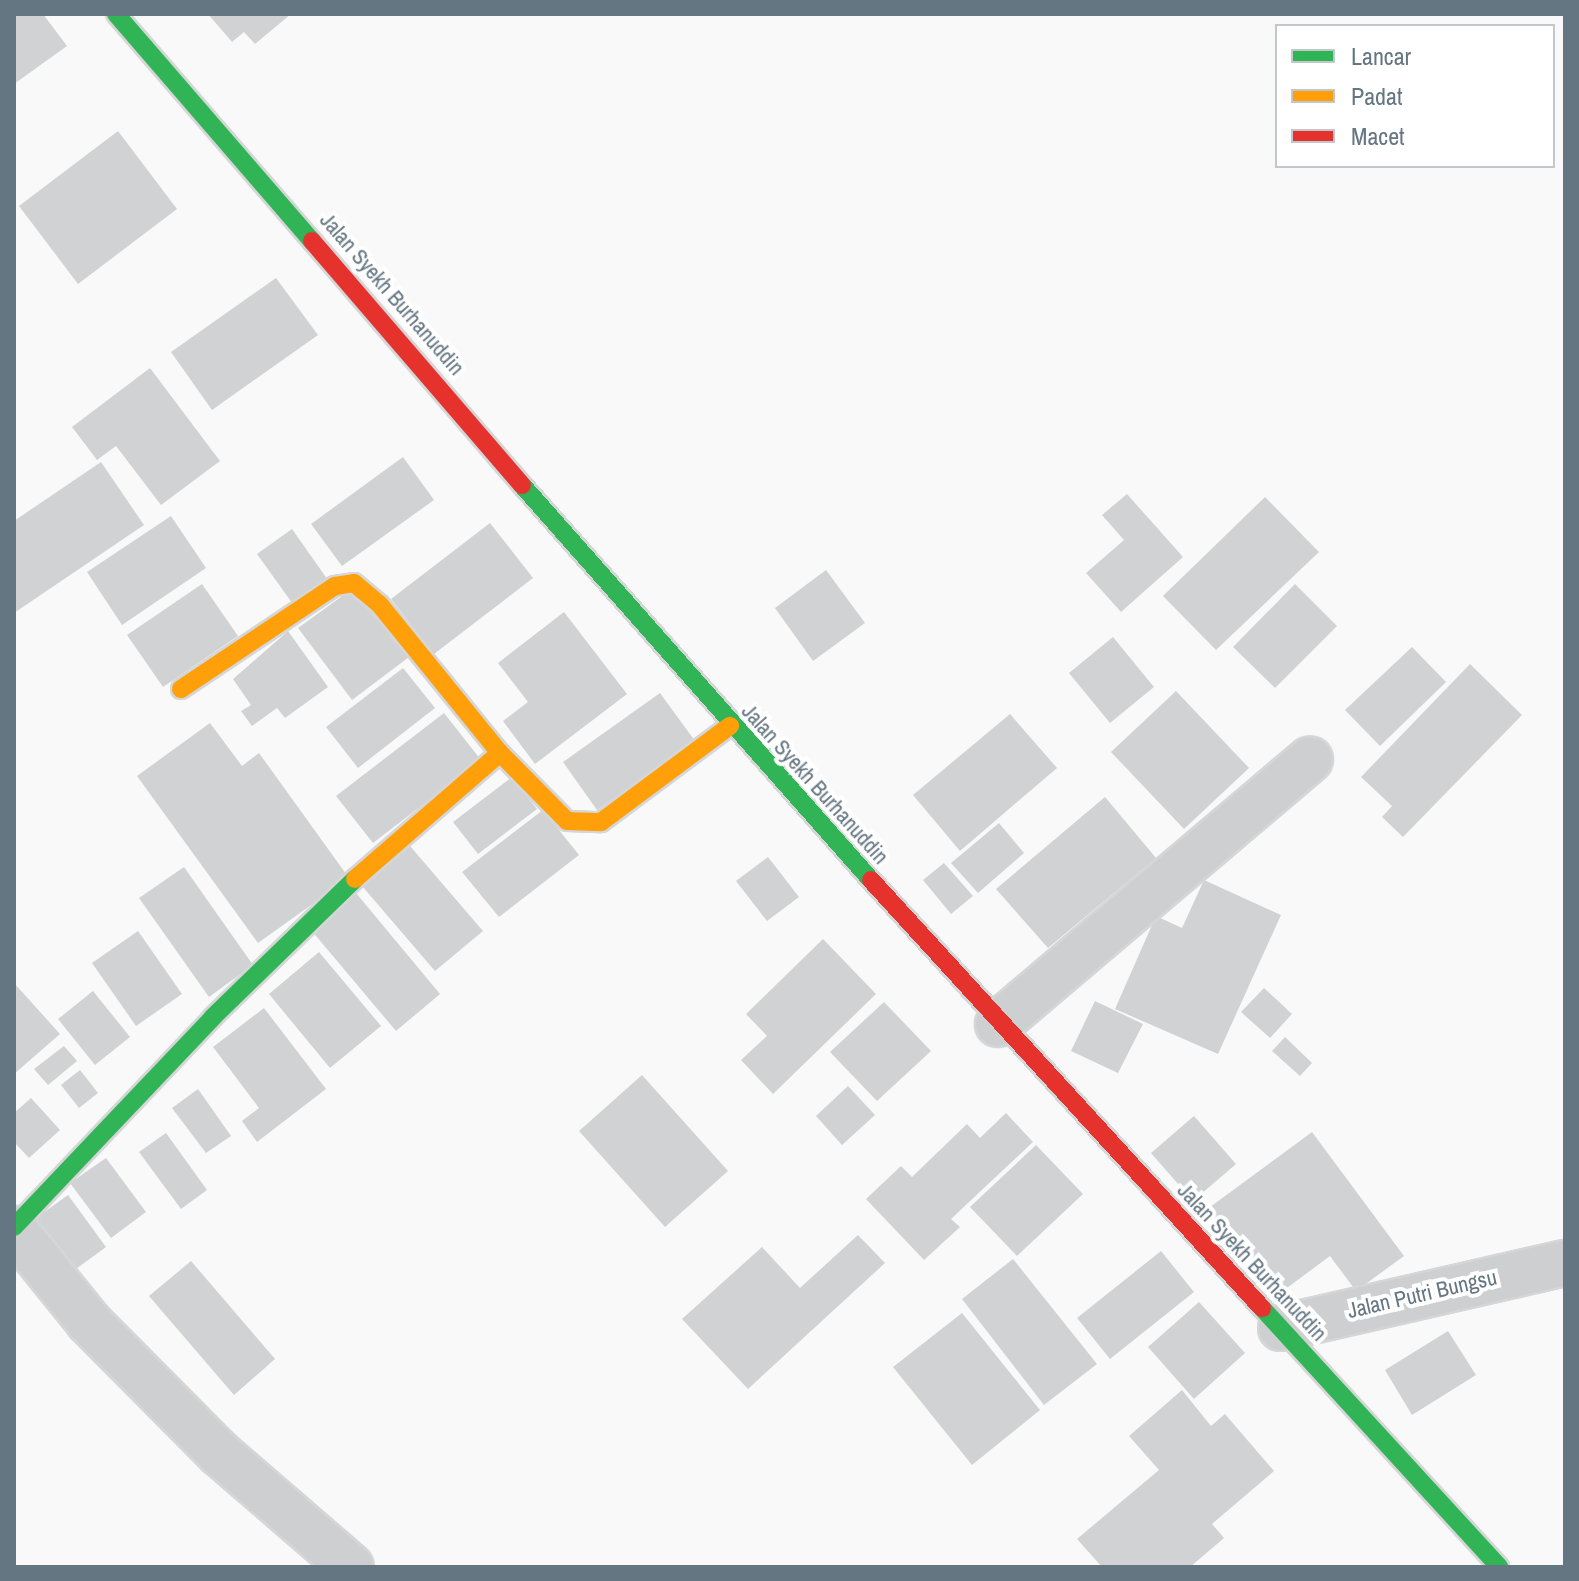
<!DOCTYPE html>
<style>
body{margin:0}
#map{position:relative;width:1579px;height:1581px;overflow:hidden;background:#f9f9f9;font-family:"Archivo Narrow",sans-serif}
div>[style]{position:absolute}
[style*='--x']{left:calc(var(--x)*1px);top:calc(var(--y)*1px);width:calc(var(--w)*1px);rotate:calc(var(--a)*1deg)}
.building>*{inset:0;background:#d0d2d3}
.roads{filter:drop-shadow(2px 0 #d5d6d7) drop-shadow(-2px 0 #d5d6d7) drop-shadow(0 2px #d5d6d7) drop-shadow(0 -2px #d5d6d7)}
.street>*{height:44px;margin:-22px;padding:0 22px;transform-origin:22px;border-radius:22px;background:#cecfd0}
.fast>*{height:18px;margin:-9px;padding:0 9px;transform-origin:9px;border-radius:9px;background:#30b455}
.slow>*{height:18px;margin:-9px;padding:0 9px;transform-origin:9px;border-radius:9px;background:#ff9f0a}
.jam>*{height:18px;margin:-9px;padding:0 9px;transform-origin:9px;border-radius:9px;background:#e5322d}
span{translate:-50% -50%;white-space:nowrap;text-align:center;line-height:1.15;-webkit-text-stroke:8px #fff;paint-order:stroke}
.street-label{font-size:22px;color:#657683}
.frame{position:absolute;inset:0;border:16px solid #657683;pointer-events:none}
.legend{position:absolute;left:1275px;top:24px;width:280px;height:144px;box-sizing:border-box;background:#fff;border:2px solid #c1c8cd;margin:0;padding:10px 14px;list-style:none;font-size:24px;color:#657683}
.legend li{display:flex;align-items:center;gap:16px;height:40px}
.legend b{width:40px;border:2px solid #c1c8cd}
</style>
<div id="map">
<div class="building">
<i style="clip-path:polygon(14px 14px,43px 14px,67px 46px,14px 84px)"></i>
<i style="clip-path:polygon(208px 14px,291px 14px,255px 44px,244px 32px,232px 42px)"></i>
<i style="clip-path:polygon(118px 131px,177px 209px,78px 284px,19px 206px)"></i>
<i style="clip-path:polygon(276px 278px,318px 335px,212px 410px,171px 352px)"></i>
<i style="clip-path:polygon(150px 368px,220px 461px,161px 505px,116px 446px,97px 460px,72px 427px)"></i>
<i style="clip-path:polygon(403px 457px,434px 500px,342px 566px,311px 524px)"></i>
<i style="clip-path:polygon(101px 462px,144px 525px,14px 613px,14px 521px)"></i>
<i style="clip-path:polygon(1127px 494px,1183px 557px,1121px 612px,1086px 573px,1124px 540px,1102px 515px)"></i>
<i style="clip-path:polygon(1265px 497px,1319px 552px,1216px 650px,1163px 596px)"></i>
<i style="clip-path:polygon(171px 516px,206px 568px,122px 625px,87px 572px)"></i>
<i style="clip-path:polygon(490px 523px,533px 578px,434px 654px,391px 599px)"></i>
<i style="clip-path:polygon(292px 529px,330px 583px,295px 607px,257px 554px)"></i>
<i style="clip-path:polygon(826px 570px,865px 623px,813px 661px,775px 608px)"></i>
<i style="clip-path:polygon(202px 584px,238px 636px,163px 687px,127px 635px)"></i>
<i style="clip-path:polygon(1295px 584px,1337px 626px,1275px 688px,1233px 647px)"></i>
<i style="clip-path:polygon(356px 586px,409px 657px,352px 700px,298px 628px)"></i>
<i style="clip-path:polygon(564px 612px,627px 694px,535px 764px,503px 721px,528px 702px,498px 663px)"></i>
<i style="clip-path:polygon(288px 631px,328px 687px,285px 718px,277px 708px,252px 726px,241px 711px,251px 705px,233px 679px)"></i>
<i style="clip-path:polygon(1113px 637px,1154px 687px,1110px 723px,1069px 673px)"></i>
<i style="clip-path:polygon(1412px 647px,1446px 682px,1380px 746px,1345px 710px)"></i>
<i style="clip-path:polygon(1470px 664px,1522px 715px,1403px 837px,1382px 817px,1392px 806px,1361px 777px)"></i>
<i style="clip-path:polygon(403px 668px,435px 708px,358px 768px,326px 727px)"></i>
<i style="clip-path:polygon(1176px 691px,1249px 768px,1184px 829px,1111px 752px)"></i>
<i style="clip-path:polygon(660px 693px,695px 741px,597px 810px,563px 762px)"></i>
<i style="clip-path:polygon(444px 713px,481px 760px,373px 843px,336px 796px)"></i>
<i style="clip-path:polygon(1010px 714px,1057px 768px,960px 851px,913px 795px)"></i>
<i style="clip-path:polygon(210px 723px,242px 766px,259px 753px,349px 878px,258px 943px,137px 776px)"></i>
<i style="clip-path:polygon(512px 777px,537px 809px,478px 854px,453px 822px)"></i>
<i style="clip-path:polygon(1105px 797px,1156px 858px,1048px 948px,996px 889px)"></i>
<i style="clip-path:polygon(543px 810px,579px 855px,499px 917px,462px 872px)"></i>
<i style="clip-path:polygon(999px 823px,1024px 853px,978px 893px,951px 863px)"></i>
<i style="clip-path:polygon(410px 846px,483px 931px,435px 971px,362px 886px)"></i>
<i style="clip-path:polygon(768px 857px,799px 897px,767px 921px,736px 881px)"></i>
<i style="clip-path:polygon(944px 863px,973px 896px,951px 914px,923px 880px)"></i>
<i style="clip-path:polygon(184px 867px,253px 965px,209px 997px,139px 898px)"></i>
<i style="clip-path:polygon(1204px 880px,1281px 915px,1218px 1054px,1115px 1009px,1156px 916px,1182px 928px)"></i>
<i style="clip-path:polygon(356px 893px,440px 994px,396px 1031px,311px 930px)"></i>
<i style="clip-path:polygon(138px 931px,182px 994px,136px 1026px,92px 963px)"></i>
<i style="clip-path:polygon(823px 939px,876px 994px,773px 1094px,741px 1060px,767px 1036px,746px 1014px)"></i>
<i style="clip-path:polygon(319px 952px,381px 1026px,330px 1068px,269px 994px)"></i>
<i style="clip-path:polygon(14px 983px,60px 1034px,14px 1074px)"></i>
<i style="clip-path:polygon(1264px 988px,1292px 1014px,1270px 1038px,1241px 1012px)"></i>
<i style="clip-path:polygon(93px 991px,130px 1037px,95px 1065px,58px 1019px)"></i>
<i style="clip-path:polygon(1095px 1001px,1143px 1024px,1118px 1073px,1071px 1051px)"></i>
<i style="clip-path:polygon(884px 1002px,931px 1051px,877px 1101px,830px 1052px)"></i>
<i style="clip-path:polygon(264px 1008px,326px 1089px,257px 1142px,242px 1121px,259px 1108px,213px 1047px)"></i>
<i style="clip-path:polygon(1285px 1037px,1312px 1063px,1300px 1076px,1272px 1051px)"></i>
<i style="clip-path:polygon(64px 1046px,77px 1061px,48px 1085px,34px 1069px)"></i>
<i style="clip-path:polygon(80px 1070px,98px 1093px,79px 1108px,61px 1085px)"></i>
<i style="clip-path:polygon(642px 1075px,728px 1171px,665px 1227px,579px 1131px)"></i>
<i style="clip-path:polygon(848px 1086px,875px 1115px,842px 1145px,816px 1116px)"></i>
<i style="clip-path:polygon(198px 1089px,231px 1136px,206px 1153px,172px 1108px)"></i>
<i style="clip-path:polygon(31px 1098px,60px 1130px,29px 1158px,14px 1142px,14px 1113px)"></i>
<i style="clip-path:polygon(1006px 1113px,1033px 1142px,951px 1219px,960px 1227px,924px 1260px,866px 1199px,901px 1166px,912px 1177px,967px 1124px,980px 1138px)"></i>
<i style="clip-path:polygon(1194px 1116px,1236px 1164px,1193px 1201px,1151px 1153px)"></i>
<i style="clip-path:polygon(1312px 1132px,1404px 1256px,1356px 1291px,1330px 1256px,1272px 1299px,1206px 1210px)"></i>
<i style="clip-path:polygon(166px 1133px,207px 1190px,181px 1209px,139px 1152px)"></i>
<i style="clip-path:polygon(1036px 1145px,1083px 1194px,1017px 1256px,970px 1207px)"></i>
<i style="clip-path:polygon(106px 1158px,146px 1212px,111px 1238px,70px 1183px)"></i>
<i style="clip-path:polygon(68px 1195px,106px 1247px,65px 1277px,26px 1225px)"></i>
<i style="clip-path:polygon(858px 1235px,885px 1263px,748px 1389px,682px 1319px,762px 1247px,800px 1288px)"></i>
<i style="clip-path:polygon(1161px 1251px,1194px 1292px,1110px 1359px,1077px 1318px)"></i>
<i style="clip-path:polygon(1013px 1259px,1097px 1364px,1044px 1405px,962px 1299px)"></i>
<i style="clip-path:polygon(191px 1261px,275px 1359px,234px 1395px,149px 1296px)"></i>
<i style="clip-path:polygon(1199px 1302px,1245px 1353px,1194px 1399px,1148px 1347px)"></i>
<i style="clip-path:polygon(962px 1313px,1040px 1410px,972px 1465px,893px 1367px)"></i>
<i style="clip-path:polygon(1448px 1331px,1476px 1375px,1412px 1415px,1385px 1370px)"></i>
<i style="clip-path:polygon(1182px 1390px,1211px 1426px,1225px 1414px,1274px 1471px,1212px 1524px,1224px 1538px,1190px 1567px,1102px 1567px,1077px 1539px,1159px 1470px,1129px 1436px)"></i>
</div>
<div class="roads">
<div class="street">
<i style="--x:998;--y:1024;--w:409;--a:-40.3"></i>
<i style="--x:14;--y:1229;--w:119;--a:51.1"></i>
<i style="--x:89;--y:1322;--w:185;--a:45.2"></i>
<i style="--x:219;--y:1453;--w:174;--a:40.8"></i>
<i style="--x:1281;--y:1328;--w:291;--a:-12.9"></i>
</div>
<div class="fast">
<i style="--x:116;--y:14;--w:300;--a:49.2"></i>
<i style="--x:522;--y:485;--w:527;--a:48.54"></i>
<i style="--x:14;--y:1227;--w:289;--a:-46.5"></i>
<i style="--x:213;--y:1017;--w:198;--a:-44.2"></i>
<i style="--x:1262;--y:1308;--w:351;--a:47.5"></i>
</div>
<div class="slow">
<i style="--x:181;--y:689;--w:185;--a:-33.8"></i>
<i style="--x:335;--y:586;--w:19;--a:-9"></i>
<i style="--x:354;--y:583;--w:34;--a:40"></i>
<i style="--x:380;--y:605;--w:191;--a:51"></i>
<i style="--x:500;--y:753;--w:95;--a:45.4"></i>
<i style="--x:567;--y:821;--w:34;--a:2"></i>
<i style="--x:601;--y:822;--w:161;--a:-36.7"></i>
<i style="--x:355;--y:879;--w:192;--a:-41"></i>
</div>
<div class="jam">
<i style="--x:312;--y:241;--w:322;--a:49.3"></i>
<i style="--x:871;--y:880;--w:580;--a:47.59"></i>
</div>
</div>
<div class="street-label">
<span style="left:392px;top:294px;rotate:49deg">Jalan Syekh Burhanuddin</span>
<span style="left:815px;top:784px;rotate:48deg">Jalan Syekh Burhanuddin</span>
<span style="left:1252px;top:1262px;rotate:47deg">Jalan Syekh Burhanuddin</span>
<span style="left:1422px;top:1294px;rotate:-13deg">Jalan Putri Bungsu</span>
</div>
<div class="frame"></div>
<ul class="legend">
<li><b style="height:10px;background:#30b455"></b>Lancar</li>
<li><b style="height:10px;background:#ff9f0a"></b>Padat</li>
<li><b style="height:10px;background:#e5322d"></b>Macet</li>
</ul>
</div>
